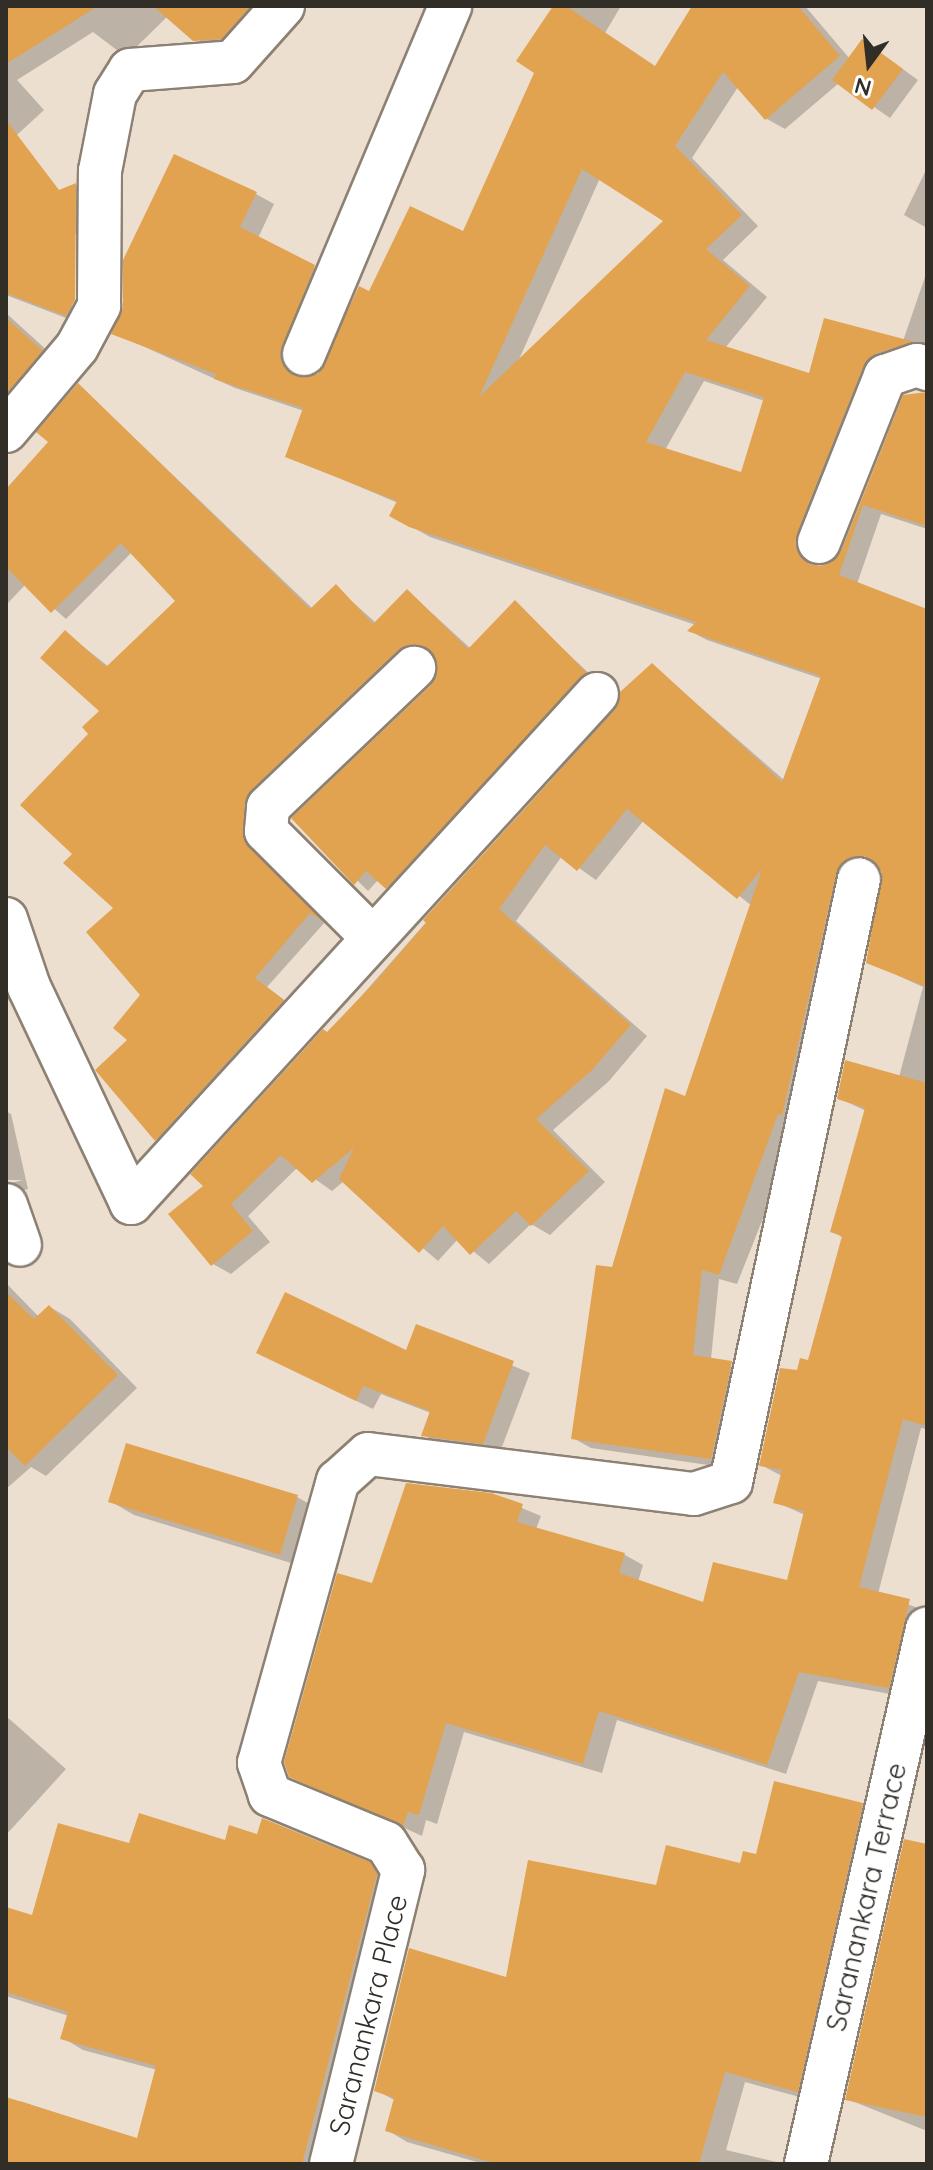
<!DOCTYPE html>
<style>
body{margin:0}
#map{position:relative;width:933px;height:2170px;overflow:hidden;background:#ecdfd0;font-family:Quicksand,sans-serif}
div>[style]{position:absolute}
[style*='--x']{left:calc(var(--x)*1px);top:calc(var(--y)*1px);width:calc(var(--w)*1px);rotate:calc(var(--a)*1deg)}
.shadow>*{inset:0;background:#0003}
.building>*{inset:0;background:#e2a350}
.roads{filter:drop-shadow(2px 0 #8c8173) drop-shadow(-2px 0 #8c8173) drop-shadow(0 2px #8c8173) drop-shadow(0 -2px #8c8173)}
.street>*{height:42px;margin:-21px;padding:0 21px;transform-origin:21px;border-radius:21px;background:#fff}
span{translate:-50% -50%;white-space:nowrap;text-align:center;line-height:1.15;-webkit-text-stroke:7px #fff;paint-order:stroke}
.street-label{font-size:28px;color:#312d27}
.frame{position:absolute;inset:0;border:8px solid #312d27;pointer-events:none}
.north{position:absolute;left:829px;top:24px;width:80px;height:80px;-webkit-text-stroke:6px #fff;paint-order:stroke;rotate:195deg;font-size:22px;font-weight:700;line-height:32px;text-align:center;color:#312d27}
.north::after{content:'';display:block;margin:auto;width:28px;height:36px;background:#312d27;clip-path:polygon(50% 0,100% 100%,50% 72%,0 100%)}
</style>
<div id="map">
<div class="shadow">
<i style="clip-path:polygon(6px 6px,285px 6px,214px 51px,168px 16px,126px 57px,93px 32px,17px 80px,44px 110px,6px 145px)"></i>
<i style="clip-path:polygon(evenodd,555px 6px,621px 6px,605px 33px,657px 68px,695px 6px,805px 6px,850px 59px,879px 52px,918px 80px,890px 118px,839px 83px,785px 129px,767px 119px,738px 87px,692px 158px,758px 226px,723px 260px,767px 297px,725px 348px,811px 375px,903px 341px,927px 271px,927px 352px,886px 369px,814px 544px,818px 566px,836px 562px,905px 397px,927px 395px,927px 529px,881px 514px,857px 584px,927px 611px,927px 872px,869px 866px,805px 1112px,737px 1284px,719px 1279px,711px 1359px,749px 1373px,729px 1468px,591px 1448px,573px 1438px,613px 1269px,686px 1098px,752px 906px,644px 820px,596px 880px,562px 856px,516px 921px,647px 1036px,609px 1081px,553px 1130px,605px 1182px,550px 1235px,531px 1224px,489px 1264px,458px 1239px,438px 1261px,344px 1181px,332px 1191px,298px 1167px,248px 1216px,270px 1242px,231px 1274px,213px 1264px,206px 1186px,328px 1034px,652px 665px,784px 780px,822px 679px,707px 640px,690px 631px,696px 625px,430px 537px,391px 515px,398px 503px,287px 456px,304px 411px,235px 388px,114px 333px,256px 194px,274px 204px,258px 238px,332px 277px,297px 368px,304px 377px,320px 374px,370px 294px,464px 234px,536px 72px,555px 6px,600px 178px,666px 220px,517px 364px,600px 178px,555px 6px,704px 381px,765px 401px,743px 474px,665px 450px,704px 381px)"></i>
<i style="clip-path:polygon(927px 168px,927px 228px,904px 215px)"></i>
<i style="clip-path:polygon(76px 185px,92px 194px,92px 249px,39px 200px)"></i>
<i style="clip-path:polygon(6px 248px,90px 322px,87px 326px,6px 295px)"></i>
<i style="clip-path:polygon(6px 313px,62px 364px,6px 404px)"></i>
<i style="clip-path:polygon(79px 385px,313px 609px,336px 587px,376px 623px,408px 591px,471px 649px,515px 603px,598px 682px,401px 895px,379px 879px,368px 891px,294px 818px,432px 686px,440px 663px,435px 654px,424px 651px,256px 849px,326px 921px,267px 987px,296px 1009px,170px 1147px,157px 1139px,98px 1071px,130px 1040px,143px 995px,116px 909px,74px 854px,91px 734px,102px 711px,66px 633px,109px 667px,178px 601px,132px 552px,66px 619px,26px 584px,6px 605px,6px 506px,51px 441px)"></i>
<i style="clip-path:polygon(927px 933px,927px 1429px,921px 1428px,878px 1594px,927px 1611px,907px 1697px,818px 1681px,786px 1774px,617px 1720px,602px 1773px,464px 1732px,437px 1824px,426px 1820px,422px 1836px,291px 1776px,373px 1585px,491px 1495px,541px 1516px,536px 1529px,625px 1555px,643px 1565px,638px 1582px,704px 1605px,789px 1583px,805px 1515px,776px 1502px,782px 1476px,761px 1465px,798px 1372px,810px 1362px,843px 1238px,832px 1231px,866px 1111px,839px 1098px,899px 1077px,923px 987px,868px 962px)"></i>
<i style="clip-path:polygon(6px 1111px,11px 1114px,28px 1189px,6px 1194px,6px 1184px,23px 1180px,6px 1180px)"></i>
<i style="clip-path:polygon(6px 1283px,39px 1317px,50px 1307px,70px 1319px,137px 1388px,46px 1476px,31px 1467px,6px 1489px)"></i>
<i style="clip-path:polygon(417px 1326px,530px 1373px,500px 1452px,440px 1445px,424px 1435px,431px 1413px,381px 1394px,373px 1409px,258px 1353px,407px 1353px)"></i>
<i style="clip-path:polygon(297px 1497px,320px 1510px,304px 1567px,134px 1515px,110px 1501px)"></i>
<i style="clip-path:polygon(6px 1716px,66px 1769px,6px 1835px)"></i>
<i style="clip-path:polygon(862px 1805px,882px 1817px,818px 2102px,745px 2082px,726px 2150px,785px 2164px,484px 2164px,407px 2142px,387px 2130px,396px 2101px,376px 2090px,508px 1979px,658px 1887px,741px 1865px)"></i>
<i style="clip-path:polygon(226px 1842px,369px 1864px,390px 1876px,325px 2164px,6px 2164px,6px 2107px,16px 2113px,20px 2101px,139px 2140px,157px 2070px,83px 2050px,63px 2038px,69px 2016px,6px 1996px,6px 1909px,33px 1917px,131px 1846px)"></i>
<i style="clip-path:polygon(927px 1847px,927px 2131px,847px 2099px)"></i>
</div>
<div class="building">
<i style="clip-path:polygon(6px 6px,98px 6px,6px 64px)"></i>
<i style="clip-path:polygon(153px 6px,251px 6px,222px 39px,193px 41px)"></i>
<i style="clip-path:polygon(evenodd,553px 6px,566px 6px,655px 66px,692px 6px,798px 6px,840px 56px,765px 120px,723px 72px,675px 146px,742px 215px,706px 249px,750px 286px,706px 340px,809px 373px,824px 318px,915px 342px,877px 353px,863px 367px,797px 533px,795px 546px,809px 564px,823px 566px,841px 552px,903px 395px,927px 392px,927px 526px,863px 505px,839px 575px,927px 609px,927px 987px,866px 963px,882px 872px,865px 856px,851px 857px,836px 874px,782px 1116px,778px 1114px,719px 1275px,702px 1270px,693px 1355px,732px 1361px,711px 1459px,571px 1439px,596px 1265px,612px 1267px,665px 1088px,685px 1096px,762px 869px,737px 899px,627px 809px,577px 871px,545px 845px,499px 909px,631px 1025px,591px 1071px,536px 1119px,589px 1171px,531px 1226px,516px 1211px,470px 1255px,443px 1226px,419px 1253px,339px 1179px,354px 1148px,312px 1183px,281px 1155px,231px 1204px,253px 1231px,211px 1266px,168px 1214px,203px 1186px,190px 1174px,323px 1029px,327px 1032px,373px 984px,426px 923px,423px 920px,615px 710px,620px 692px,652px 663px,782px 782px,821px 676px,687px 631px,696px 622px,409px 527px,389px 516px,397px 501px,285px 457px,303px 408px,214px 379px,216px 374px,111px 334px,123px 307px,123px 260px,174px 154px,257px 192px,240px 227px,315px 265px,280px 356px,294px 376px,318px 374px,359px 286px,369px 291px,410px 206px,463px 231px,534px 73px,516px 61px,553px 6px,582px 169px,663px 221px,479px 397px,582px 169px,553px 6px,685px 372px,764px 397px,741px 472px,646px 442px,685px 372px)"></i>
<i style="clip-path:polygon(862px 39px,903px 69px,872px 110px,832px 80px)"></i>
<i style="clip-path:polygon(6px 120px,59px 190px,76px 183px,75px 300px,66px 316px,6px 293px)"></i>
<i style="clip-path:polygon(6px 318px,43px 351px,6px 394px)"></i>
<i style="clip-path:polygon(78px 383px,310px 609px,336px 584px,373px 624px,407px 589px,468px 649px,515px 600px,587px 673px,386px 889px,366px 871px,354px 885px,291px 818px,431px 685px,437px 663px,431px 651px,409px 645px,397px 651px,251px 790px,244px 805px,244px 840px,323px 921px,310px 913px,255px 978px,284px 1000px,155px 1141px,95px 1070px,127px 1040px,113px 1028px,140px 995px,86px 932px,113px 908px,63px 863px,72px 854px,20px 805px,88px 734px,82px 727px,99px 711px,40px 658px,65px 630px,106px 667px,175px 601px,121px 543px,51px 613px,6px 567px,6px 489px,48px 442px,36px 432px)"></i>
<i style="clip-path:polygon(845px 1060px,927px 1083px,927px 1426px,903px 1419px,859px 1587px,910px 1599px,889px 1688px,799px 1672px,767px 1765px,599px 1711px,583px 1764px,446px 1723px,419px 1815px,408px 1812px,403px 1827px,289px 1777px,284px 1762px,337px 1573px,372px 1583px,406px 1483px,491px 1493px,523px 1504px,517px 1522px,625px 1553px,619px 1573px,703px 1602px,713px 1562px,787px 1580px,804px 1511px,773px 1503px,782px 1470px,759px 1466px,780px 1368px,797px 1370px,800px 1358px,808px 1360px,842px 1236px,830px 1232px,865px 1108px,837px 1099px)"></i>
<i style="clip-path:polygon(6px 1292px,34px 1319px,49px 1305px,118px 1375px,25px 1466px,6px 1447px)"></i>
<i style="clip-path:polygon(285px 1292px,406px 1350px,416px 1324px,514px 1361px,483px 1444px,421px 1436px,430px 1411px,363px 1386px,356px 1401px,256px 1353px)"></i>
<i style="clip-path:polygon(126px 1443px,298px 1495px,280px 1555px,108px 1502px)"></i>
<i style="clip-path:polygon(774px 1781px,863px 1803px,798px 2092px,725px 2072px,699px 2164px,497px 2164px,385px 2131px,394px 2098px,374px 2091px,409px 1948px,506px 1977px,528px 1860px,656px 1885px,666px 1845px,740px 1863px,743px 1851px,756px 1854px)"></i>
<i style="clip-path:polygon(139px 1813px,225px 1840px,229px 1825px,257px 1834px,262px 1818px,370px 1862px,377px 1874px,302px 2164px,6px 2164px,6px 2097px,137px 2138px,156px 2066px,60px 2039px,68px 2012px,6px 1992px,6px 1907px,32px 1915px,58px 1823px,129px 1843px)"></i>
<i style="clip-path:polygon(904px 1839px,927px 1844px,927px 2117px,845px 2100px)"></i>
</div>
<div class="roads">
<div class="street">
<i style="--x:304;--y:354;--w:377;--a:-67.2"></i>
<i style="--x:6;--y:431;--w:110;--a:-49.8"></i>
<i style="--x:77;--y:347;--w:47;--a:-61.8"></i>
<i style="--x:99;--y:306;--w:135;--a:-89.6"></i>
<i style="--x:100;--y:171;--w:78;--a:-79"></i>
<i style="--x:115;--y:94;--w:28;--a:-58"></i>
<i style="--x:130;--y:70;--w:103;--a:-4.4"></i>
<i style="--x:233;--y:62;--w:75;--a:-48.2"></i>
<i style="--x:819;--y:542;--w:179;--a:-68.3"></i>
<i style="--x:885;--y:376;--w:34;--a:-19"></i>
<i style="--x:917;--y:365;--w:11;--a:22"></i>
<i style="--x:6;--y:919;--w:72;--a:71.3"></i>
<i style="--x:29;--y:987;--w:239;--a:64.7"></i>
<i style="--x:131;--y:1203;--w:690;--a:-47.53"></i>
<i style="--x:372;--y:937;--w:150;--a:-135"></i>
<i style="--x:266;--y:831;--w:24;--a:-85"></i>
<i style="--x:268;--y:807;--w:202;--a:-43.6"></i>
<i style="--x:6;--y:1205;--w:42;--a:70.7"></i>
<i style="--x:331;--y:2164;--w:303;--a:-76.2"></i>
<i style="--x:403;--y:1870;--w:32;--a:-122"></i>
<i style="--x:386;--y:1843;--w:126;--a:-157.5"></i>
<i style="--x:270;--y:1795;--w:34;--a:-109"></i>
<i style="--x:259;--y:1763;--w:293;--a:-74.4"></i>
<i style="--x:338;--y:1481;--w:40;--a:-42"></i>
<i style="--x:368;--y:1454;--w:328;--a:7"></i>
<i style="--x:694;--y:1494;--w:39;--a:-18"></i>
<i style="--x:731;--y:1482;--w:616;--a:-78.02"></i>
<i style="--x:806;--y:2164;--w:549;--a:-77.26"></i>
</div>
</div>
<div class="street-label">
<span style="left:866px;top:1897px;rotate:-77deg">Saranankara Terrace</span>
<span style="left:368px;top:2015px;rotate:-76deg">Saranankara Place</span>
</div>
<div class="frame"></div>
<div class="north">N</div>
</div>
